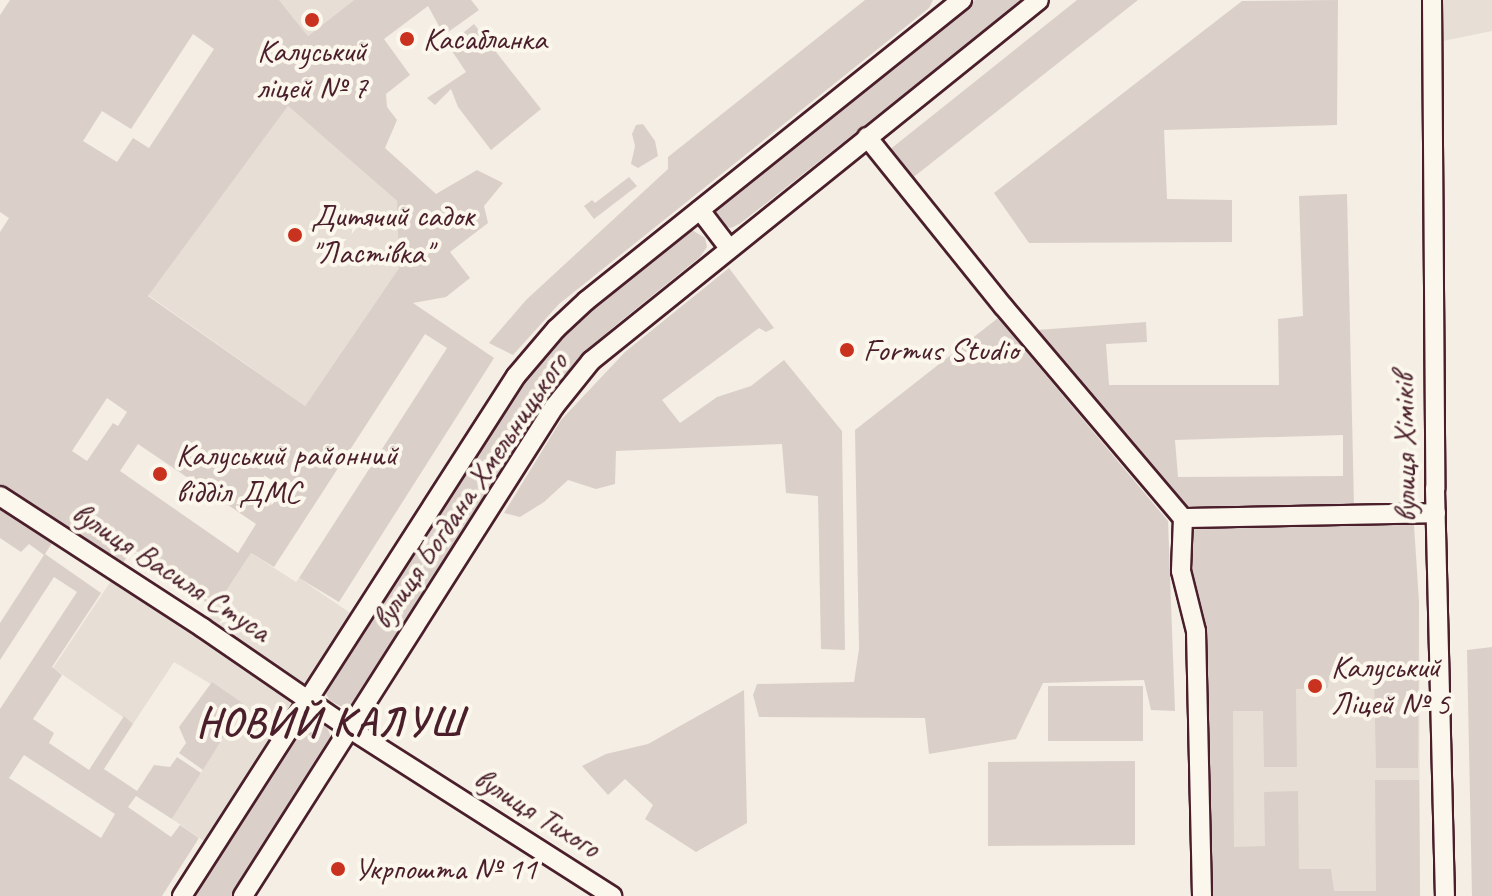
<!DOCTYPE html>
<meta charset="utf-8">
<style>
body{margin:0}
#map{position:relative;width:1492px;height:896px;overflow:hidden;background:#f4eee4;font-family:Caveat,sans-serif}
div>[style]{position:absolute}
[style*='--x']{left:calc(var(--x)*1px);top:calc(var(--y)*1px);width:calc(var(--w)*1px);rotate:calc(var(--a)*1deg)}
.built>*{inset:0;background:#e7dfd6}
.green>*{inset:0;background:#dbd0c9}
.roads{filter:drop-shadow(2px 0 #4a1f2b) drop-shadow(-2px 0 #4a1f2b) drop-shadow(0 2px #4a1f2b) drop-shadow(0 -2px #4a1f2b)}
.minor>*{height:18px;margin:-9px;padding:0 9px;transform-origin:9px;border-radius:9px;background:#fbf7ec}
.dots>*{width:22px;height:22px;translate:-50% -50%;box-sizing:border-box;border:4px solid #fbf7ec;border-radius:50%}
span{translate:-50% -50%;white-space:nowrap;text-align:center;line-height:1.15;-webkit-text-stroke:8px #fbf7ec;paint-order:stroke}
.poi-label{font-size:32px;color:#4a1f2b}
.left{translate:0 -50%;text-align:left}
.street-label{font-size:32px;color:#4a1f2b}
.district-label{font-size:40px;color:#4a1f2b;font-weight:700;letter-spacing:2px}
</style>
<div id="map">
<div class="built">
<i style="clip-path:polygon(279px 0,354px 0,308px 36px)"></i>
<i style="clip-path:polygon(1442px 0,1492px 0,1492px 31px,1443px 41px)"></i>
<i style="clip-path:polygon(288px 106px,397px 201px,399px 268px,305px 406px,148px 295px)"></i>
<i style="clip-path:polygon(251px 553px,296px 582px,299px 578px,359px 619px,213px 847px,172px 819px,244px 704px,174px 662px,133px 724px,53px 668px,117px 572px,203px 627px)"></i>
<i style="clip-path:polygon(1419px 602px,1420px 896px,1213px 896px,1209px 603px)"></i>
</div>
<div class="green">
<i style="clip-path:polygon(evenodd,10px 0,279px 0,308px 36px,354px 0,471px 0,479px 10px,444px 35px,428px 6px,384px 39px,410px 75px,386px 94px,387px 107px,397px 120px,385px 148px,436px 194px,477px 170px,503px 183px,484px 206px,488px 223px,450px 252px,470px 278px,446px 297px,413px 303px,494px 358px,339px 602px,299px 578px,447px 348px,425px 334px,274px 567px,251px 553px,215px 608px,131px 551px,117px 572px,58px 534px,45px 554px,101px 593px,52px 667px,62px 675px,33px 719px,54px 733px,49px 743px,89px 770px,124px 716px,133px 724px,104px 769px,137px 791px,154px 765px,170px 767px,177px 757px,201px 773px,172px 819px,136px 796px,128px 807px,171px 837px,180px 825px,199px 838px,162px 896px,0 896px,0 709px,77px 592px,54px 577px,0 660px,0 623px,44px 555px,29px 544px,21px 552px,0 538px,0 232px,9px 218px,0 212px,0 15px,10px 0,193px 34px,214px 49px,149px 148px,133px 138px,117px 162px,83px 141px,102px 111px,131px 129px,193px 34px,10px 0,288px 106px,397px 201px,399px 268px,305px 406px,148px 296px,288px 106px,10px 0,107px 398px,127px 412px,118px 426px,113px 423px,87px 461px,72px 451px,107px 398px,10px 0,138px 444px,256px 524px,238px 553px,120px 471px,138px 444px,10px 0,24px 755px,115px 814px,101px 838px,9px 778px,24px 755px)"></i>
<i style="clip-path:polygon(865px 0,933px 0,929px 8px,559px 304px,513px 355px,489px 343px,526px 300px,668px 169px,668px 157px)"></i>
<i style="clip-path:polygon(975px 0,1023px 0,741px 223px,731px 228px,721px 225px,715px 217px,718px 207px,724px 200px)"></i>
<i style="clip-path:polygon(1077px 0,1138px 0,906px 183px,883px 155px)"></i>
<i style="clip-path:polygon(1338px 0,1337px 125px,1164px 130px,1167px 199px,1232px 200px,1232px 242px,1029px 243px,994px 193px,1242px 1px)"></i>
<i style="clip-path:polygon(474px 24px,541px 109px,491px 150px,458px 107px,451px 89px,435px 105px,427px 98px,466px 72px,448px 45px)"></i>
<i style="clip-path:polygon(643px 124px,655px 141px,658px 156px,638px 168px,631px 164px,635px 146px,632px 134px,636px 125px)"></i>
<i style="clip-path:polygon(629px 177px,637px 186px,594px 219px,584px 206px,592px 200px,595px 203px)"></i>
<i style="clip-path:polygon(evenodd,1347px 194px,1354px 506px,1188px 508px,1037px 330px,1146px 322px,1147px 342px,1106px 344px,1109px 385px,1279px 385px,1278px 319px,1303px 316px,1299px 196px,1347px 194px,1343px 435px,1343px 476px,1178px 477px,1175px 440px,1343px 435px)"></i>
<i style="clip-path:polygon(692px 230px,705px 238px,707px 247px,700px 257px,611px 329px,569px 373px,547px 400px,350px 707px,340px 706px,329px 700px,324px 689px,522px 384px,573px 324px,681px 234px)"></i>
<i style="clip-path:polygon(729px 268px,774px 328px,766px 332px,759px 328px,662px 400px,680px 423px,717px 397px,751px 386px,784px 360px,842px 431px,845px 650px,821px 649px,818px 496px,786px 493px,782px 444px,616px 451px,615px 484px,596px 489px,568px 480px,544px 502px,520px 517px,504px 513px,561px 420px,625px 352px)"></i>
<i style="clip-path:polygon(998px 318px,1168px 521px,1175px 711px,1151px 710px,1144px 680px,1043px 683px,1016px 739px,929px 754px,925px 718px,759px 717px,753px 695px,757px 684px,854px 682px,859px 649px,855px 430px)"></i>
<i style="clip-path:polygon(1188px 522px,1414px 525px,1419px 602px,1418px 768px,1376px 768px,1374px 674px,1329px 675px,1328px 688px,1296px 689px,1297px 767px,1264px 767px,1263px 711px,1233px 711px,1234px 847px,1265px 846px,1264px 792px,1298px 791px,1299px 869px,1331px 869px,1334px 891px,1376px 891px,1375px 780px,1419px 780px,1420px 896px,1213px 896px)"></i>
<i style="clip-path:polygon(1492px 647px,1492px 896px,1472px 896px,1467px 650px)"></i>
<i style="clip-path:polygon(212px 682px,244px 704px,203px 770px,179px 753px,186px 743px,179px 727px)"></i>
<i style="clip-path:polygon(1048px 686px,1143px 686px,1143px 741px,1048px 741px)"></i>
<i style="clip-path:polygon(744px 690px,747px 823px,696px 852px,645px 819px,653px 805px,625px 779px,608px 795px,582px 766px,606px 754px,648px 744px)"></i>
<i style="clip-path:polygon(317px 719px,327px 726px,332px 741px,234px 896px,195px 896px,304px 723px)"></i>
<i style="clip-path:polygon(1135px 761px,1135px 845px,988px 846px,988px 762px)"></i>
</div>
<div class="roads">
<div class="minor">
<i style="--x:1432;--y:0;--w:489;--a:89.6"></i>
<i style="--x:1435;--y:489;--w:407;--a:88.6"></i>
<i style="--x:867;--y:137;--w:217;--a:51.2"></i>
<i style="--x:1003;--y:306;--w:278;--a:49.7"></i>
<i style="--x:1183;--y:518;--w:53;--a:92.2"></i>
<i style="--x:1181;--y:571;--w:62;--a:76"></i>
<i style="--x:1196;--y:631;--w:265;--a:88.7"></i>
<i style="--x:700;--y:210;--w:48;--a:52.7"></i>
<i style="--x:0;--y:496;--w:242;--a:33"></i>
<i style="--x:203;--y:628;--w:178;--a:34.5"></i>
<i style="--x:350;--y:729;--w:311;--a:32.5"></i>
<i style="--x:1183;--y:518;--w:253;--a:-1.1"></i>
<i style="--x:182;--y:896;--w:618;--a:-57.29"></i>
<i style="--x:516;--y:376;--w:62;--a:-49.6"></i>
<i style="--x:556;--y:329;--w:41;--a:-43"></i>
<i style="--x:586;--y:301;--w:482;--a:-38.7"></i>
<i style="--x:243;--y:896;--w:580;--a:-57.54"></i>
<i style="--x:554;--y:407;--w:59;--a:-51.2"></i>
<i style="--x:591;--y:361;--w:575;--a:-38.86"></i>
</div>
</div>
<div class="dots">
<i style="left:312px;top:20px;background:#c8321e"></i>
<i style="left:407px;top:39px;background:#c8321e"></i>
<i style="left:295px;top:235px;background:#c8321e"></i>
<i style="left:847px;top:350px;background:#c8321e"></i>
<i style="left:160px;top:474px;background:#c8321e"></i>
<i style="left:1315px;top:686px;background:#c8321e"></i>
<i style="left:338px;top:869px;background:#c8321e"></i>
</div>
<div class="poi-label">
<span class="left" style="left:423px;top:39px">Касабланка</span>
<span style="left:312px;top:70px">Калуський<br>ліцей № 7</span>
<span class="left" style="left:311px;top:235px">Дитячий садок<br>"Ластівка"</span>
<span class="left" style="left:863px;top:350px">Formus Studio</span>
<span class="left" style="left:176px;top:474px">Калуський районний<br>відділ ДМС</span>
<span class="left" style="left:1331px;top:686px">Калуський<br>Ліцей № 5</span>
<span class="left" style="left:354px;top:869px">Укрпошта № 11</span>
</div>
<div class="street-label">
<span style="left:1405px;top:448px;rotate:-91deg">вулиця Хіміків</span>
<span style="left:470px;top:491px;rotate:-56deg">вулиця Богдана Хмельницького</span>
<span style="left:171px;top:572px;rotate:33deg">вулиця Василя Стуса</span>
<span style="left:537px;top:813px;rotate:32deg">вулиця Тихого</span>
</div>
<div class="district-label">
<span style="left:331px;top:722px">НОВИЙ КАЛУШ</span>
</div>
</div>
